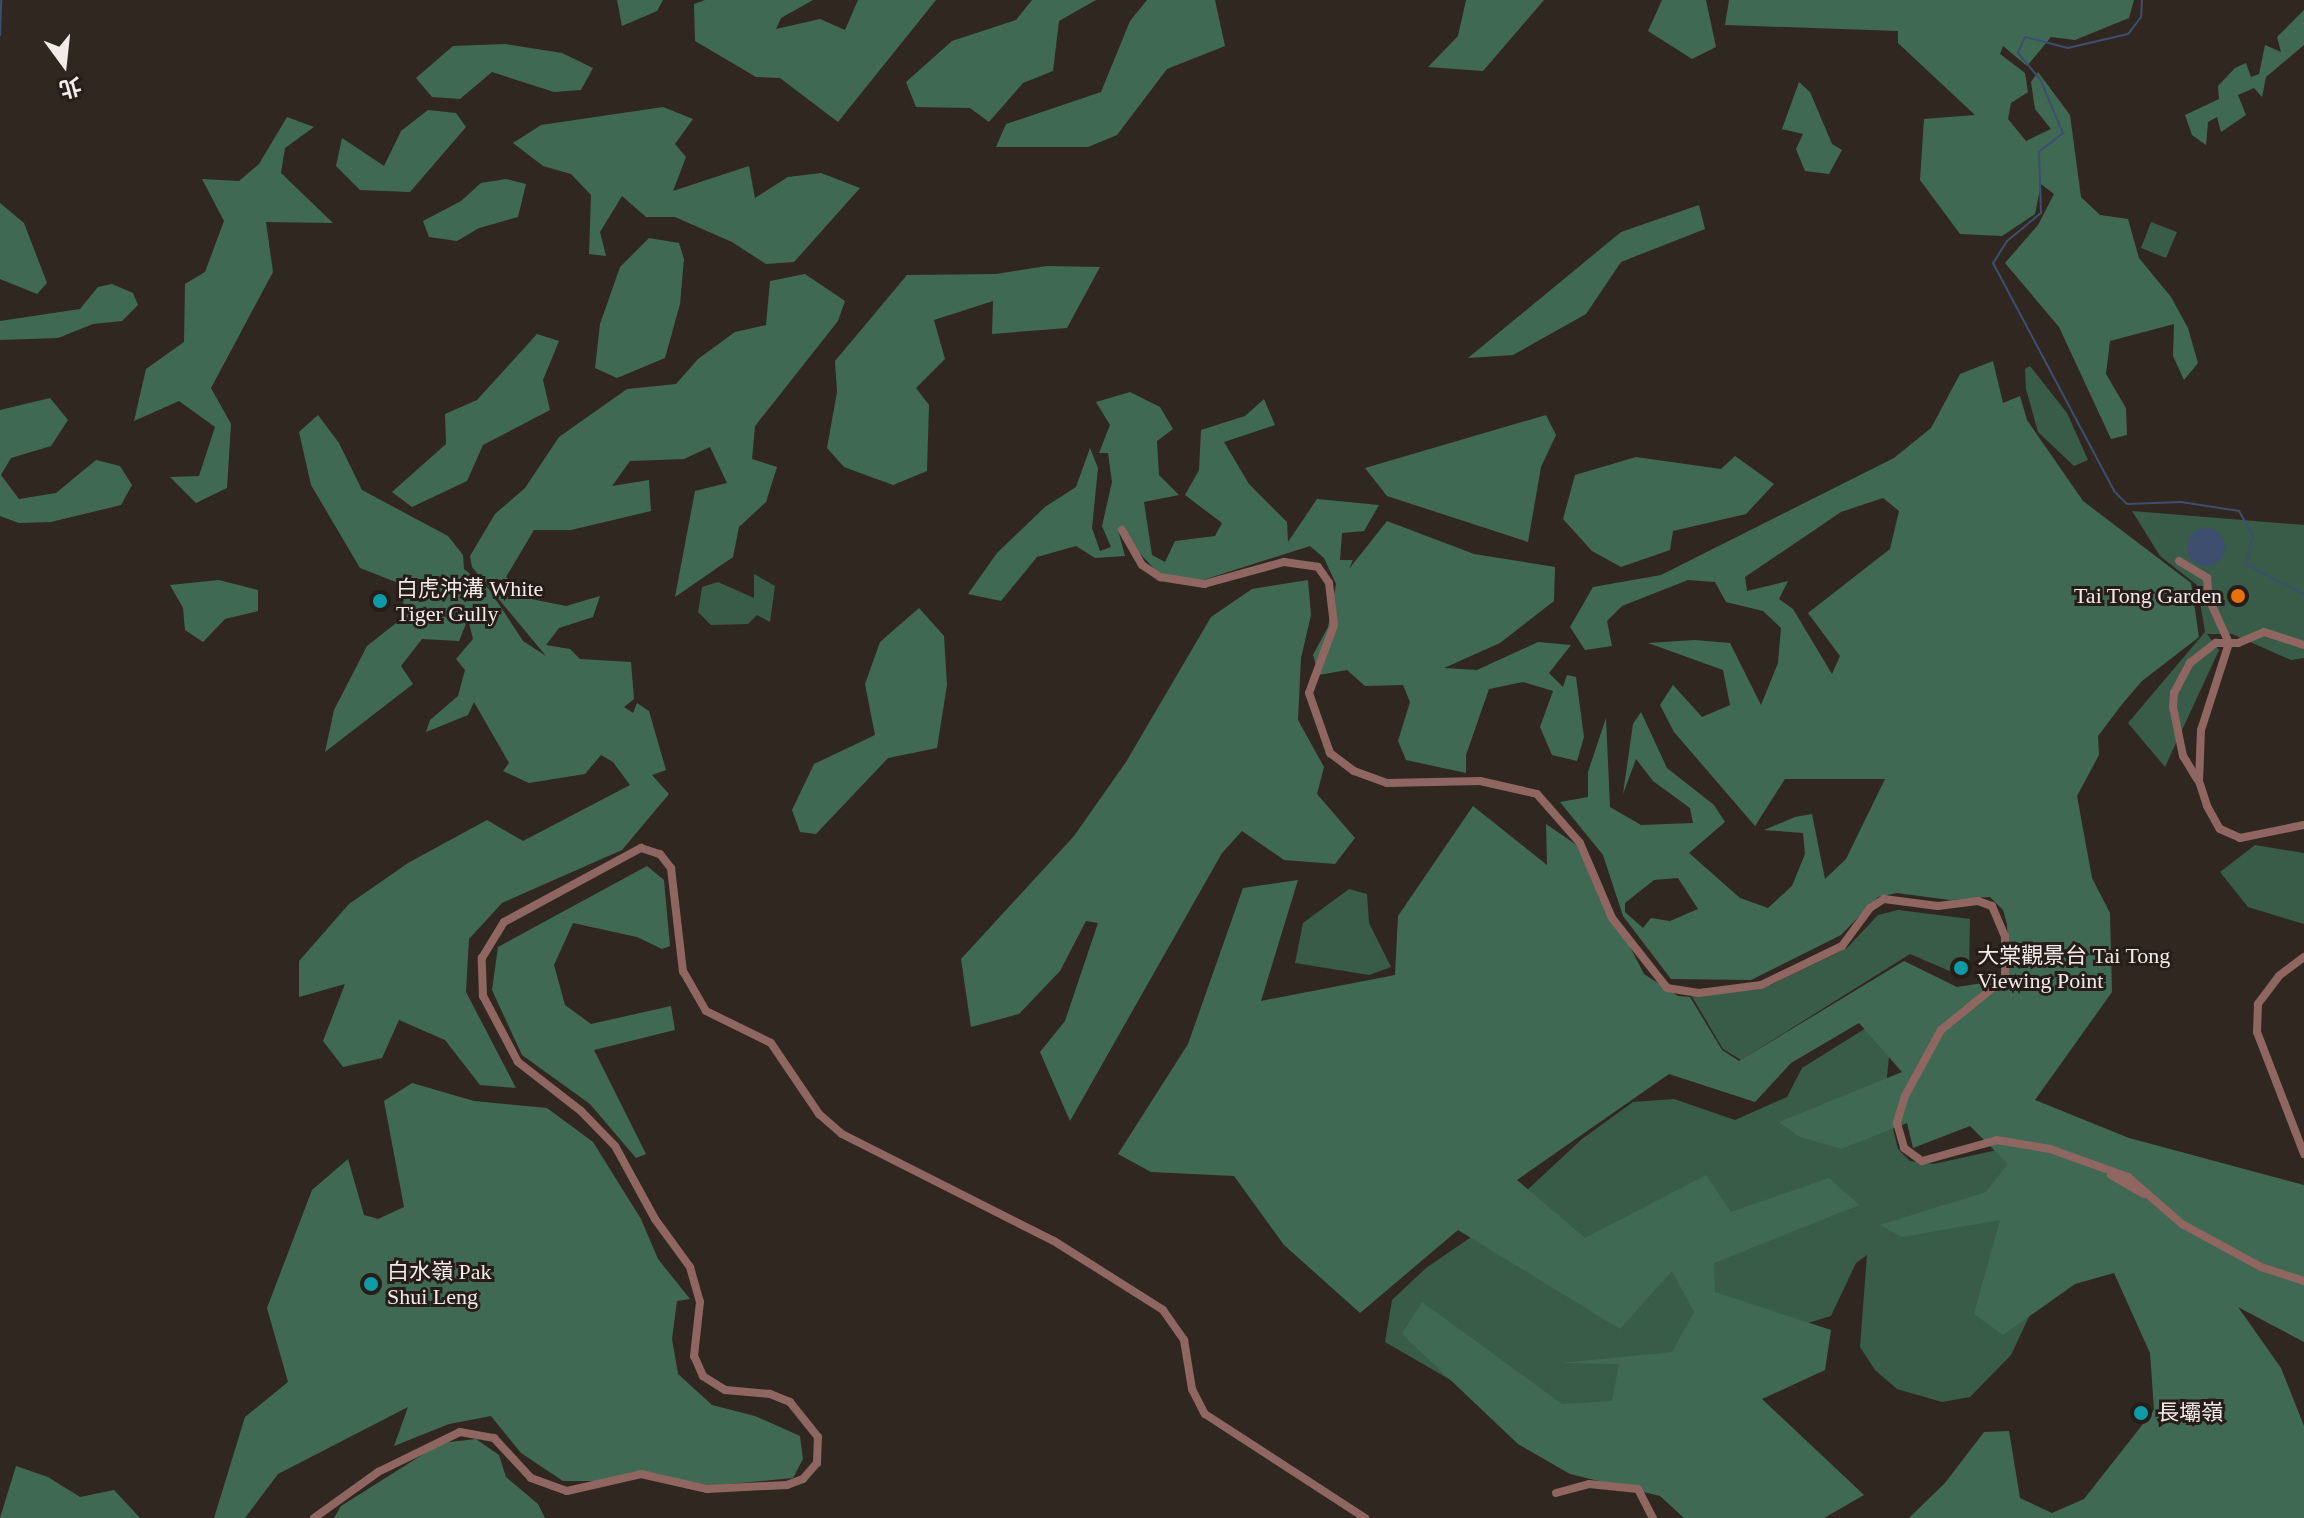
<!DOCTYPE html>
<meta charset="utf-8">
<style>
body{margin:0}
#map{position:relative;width:2304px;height:1518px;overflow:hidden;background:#312721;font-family:"Times New Roman","Noto Sans TC",serif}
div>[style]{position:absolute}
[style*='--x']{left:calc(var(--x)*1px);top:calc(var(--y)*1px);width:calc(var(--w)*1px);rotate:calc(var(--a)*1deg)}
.green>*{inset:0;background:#385c48}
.forest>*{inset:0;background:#406953}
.water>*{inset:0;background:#3d4e6f}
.round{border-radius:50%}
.stream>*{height:2px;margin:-1px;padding:0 1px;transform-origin:1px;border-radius:1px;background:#3d4e6f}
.street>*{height:8px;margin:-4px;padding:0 4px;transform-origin:4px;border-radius:4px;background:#8f6661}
.dots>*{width:22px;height:22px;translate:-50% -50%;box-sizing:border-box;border:4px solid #271d18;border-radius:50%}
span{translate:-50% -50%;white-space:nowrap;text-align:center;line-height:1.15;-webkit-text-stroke:6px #271d18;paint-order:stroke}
.poi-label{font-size:22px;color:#f2ebe7}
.left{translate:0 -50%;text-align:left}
.right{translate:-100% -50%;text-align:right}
.north{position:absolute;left:24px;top:24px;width:80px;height:80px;-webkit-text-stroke:6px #271d18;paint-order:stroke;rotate:165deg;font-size:22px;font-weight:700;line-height:32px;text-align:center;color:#f2ebe7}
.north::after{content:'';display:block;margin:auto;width:28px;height:36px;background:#f2ebe7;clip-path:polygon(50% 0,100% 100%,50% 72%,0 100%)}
</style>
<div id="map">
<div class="green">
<i style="clip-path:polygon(2151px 222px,2177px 232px,2166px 258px,2141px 248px)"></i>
<i style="clip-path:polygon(2030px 366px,2067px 413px,2088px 460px,2074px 466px,2038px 432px,2026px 389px,2025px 369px)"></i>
<i style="clip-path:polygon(2132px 511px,2304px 525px,2304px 658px,2291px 660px,2232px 634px,2207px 634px,2219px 650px,2165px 767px,2128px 723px,2205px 632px,2197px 585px,2160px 556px)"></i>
<i style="clip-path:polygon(754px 574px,775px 586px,770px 622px,757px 615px,748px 624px,711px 625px,698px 612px,702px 587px,718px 582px,754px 598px)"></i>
<i style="clip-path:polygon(2255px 845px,2304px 853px,2304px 924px,2248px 907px,2220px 872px)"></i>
<i style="clip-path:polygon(1349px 889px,1367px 894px,1369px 923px,1391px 967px,1369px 975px,1295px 963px,1303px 923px)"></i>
<i style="clip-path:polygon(1898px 910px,1970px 919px,1969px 968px,1959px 975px,1910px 954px,1741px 1060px,1723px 1049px,1691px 995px,1771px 985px,1847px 948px,1878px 915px)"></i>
<i style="clip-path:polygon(1879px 1020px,1892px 1027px,1885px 1096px,1898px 1149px,1910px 1161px,1934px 1164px,2011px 1147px,2050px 1272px,2011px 1355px,1970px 1397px,1942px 1402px,1897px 1389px,1875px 1370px,1860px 1347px,1867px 1255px,1856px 1263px,1831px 1316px,1798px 1326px,1629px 1409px,1547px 1436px,1385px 1342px,1392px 1300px,1426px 1268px,1493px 1222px,1582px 1139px,1633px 1102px,1674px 1099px,1735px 1120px,1787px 1097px,1802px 1068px)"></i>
</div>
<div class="forest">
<i style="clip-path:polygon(617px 0,663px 0,657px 11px,622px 26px)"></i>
<i style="clip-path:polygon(705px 0,813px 0,781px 18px,776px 29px,820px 19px,845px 30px,858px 0,936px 0,838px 122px,780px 78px,756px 77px,695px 41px,694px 4px)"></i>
<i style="clip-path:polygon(1032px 0,1096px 0,1059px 21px,1053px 71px,1023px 83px,989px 122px,970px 108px,916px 107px,906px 82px,952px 41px,1016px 20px)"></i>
<i style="clip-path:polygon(1147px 0,1215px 0,1225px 46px,1167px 69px,1117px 135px,1088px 147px,996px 147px,1006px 124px,1101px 92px,1130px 21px)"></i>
<i style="clip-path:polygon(1466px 0,1544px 0,1483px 71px,1428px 67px,1458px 36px)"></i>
<i style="clip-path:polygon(1662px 0,1706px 0,1716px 47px,1692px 59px,1648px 31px)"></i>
<i style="clip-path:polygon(1729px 0,2134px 0,2129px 18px,2075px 40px,2051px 37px,2027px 66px,2003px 46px,2000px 54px,2025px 73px,2028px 92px,2011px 103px,2008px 119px,2026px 141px,2051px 129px,2035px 109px,2031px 82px,2038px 72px,2070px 115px,2081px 197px,2100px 215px,2128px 219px,2139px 258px,2171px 297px,2188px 328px,2198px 363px,2184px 380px,2173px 356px,2174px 324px,2110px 341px,2106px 374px,2126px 408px,2127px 435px,2111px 439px,2059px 327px,2005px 263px,2038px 225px,2054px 194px,2041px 184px,2035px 214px,2002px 236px,1960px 234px,1920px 180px,1924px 119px,1975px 115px,1898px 43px,1898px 31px,1725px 25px)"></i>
<i style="clip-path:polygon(2304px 10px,2304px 45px,2266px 77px,2262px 97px,2254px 88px,2238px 95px,2246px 115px,2221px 132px,2217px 117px,2208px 122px,2206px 145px,2192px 135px,2185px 115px,2219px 99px,2218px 86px,2235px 68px,2246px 63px,2251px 77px,2259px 74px,2265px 45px,2281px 52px,2277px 37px)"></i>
<i style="clip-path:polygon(505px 44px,562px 53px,593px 68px,581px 90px,554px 92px,492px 72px,460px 99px,432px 97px,416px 78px,453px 46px)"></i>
<i style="clip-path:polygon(1799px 82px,1810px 92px,1832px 144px,1842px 150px,1829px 174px,1805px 171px,1796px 149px,1803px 134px,1782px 129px)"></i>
<i style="clip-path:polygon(663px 107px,693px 119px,675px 144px,686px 157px,673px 191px,749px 166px,755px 198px,788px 177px,821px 173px,860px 188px,794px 262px,766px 264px,732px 242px,675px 217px,646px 217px,622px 196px,600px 232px,606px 256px,589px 254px,591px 195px,571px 174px,543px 166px,513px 143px,541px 125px)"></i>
<i style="clip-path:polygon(428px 110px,456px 113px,466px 127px,410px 192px,360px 190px,336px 166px,342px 138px,384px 166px,401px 131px)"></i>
<i style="clip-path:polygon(287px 117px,314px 127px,285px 148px,281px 173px,333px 223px,266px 222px,273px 272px,211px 388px,231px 424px,227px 488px,196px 503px,170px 477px,199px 476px,215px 427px,179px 401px,134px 421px,146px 369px,184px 342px,185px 284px,205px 272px,224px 221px,202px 179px,239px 181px,259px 164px)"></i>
<i style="clip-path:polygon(506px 179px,526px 184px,518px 217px,479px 228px,457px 241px,429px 237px,423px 221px,461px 201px,481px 183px)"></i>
<i style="clip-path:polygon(0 203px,24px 223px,47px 283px,37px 294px,0 279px)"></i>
<i style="clip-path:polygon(1699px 205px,1705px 229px,1621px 262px,1586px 314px,1513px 355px,1468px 358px,1621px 232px)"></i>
<i style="clip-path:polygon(649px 238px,679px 243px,684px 259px,680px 304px,665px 358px,617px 378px,595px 368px,600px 324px,620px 267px)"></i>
<i style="clip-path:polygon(1047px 266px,1100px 267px,1067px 328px,992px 334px,993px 301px,934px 320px,945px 359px,916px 388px,929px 405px,927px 471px,893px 485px,844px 467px,827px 448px,837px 392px,835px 361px,907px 275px,996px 274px)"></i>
<i style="clip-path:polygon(805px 274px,845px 301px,838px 321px,755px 426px,752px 459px,777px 467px,766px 502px,739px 527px,733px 557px,675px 597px,695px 491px,727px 483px,710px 447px,684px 459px,630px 461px,612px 486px,649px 480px,651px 511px,571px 530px,534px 530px,506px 577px,527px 598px,541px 601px,566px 606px,600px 596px,593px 617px,559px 628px,546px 645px,570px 649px,580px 659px,631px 662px,634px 699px,624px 707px,633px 713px,637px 703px,649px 711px,666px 770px,652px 775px,669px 794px,622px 850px,502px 903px,469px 939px,466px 992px,516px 1088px,480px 1085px,445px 1040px,399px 1020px,382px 1058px,343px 1067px,323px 1041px,345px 984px,299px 997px,299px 961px,349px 904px,408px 863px,487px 820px,523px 841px,630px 785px,613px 762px,601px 755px,585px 774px,529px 783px,503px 771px,509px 763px,474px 702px,468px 715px,426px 732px,430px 720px,458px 696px,465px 670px,456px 659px,473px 639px,468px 619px,459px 641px,422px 639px,401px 666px,413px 684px,325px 752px,334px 710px,367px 646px,405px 616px,401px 584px,360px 568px,311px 485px,299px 432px,318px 415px,339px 443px,362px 490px,448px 536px,463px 555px,464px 569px,489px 589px,523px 641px,546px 656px,472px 567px,470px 556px,495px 514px,525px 488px,559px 437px,627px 389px,676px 384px,698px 359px,735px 332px,766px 325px,770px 281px)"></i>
<i style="clip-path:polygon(112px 284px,133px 293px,138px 305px,122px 321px,93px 324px,58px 338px,0 340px,0 321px,80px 309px,98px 287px)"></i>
<i style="clip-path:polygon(537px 334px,559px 341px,543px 380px,550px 410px,483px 445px,467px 481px,412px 507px,392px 492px,446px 444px,445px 414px,477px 400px)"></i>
<i style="clip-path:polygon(evenodd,1993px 361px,2003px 403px,2020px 396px,2027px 420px,2083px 501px,2191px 583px,2199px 637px,2142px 681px,2123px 703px,2098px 736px,2099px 755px,2077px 796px,2092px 878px,2110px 913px,2112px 992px,2035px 1100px,2129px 1138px,2304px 1185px,2304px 1342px,2238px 1307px,2281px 1368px,2304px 1426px,2304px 1518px,1909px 1518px,1945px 1483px,1984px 1432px,2009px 1431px,2020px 1498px,2052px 1513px,2084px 1499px,2154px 1410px,2150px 1353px,2114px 1273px,2075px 1284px,2003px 1335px,1974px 1314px,2000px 1220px,1902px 1237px,1880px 1225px,1986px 1192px,2008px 1164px,1970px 1126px,1913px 1148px,1907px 1123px,1841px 1149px,1798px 1136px,1779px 1122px,1902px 1072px,1859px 1023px,1791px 1063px,1755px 1102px,1669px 1074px,1517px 1180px,1585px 1238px,1706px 1175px,1731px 1212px,1829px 1178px,1859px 1205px,1714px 1263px,1715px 1292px,1831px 1330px,1825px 1370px,1762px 1399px,1864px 1495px,1824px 1518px,1684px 1518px,1660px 1496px,1570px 1474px,1518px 1444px,1402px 1334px,1422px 1302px,1562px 1404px,1612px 1401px,1619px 1364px,1561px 1363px,1672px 1352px,1694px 1312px,1672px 1271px,1620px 1329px,1458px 1230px,1360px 1313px,1284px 1245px,1234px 1176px,1151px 1172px,1118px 1154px,1188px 1044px,1243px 888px,1298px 880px,1261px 1001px,1395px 975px,1398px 916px,1473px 806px,1547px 865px,1546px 824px,1578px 846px,1644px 974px,1678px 996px,1690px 997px,1722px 1050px,1739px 1061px,1904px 961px,1957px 987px,2009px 979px,2007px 924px,2003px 910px,1990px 897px,1950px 900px,1897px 893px,1878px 897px,1841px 935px,1751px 980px,1671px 979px,1623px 916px,1603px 855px,1560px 802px,1588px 797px,1588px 772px,1606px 718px,1610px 807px,1641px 825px,1693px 823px,1690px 808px,1653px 781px,1636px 759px,1623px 794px,1633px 724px,1641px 712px,1667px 768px,1714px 805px,1725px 822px,1689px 853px,1740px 898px,1768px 908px,1792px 886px,1805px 854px,1803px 833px,1764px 830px,1795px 817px,1812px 814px,1825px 879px,1846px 859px,1885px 779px,1785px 779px,1755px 826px,1674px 732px,1660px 705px,1673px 685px,1702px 717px,1730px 705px,1723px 670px,1648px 643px,1695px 640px,1730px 643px,1761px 705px,1778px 663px,1781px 628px,1763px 611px,1726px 602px,1715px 582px,1688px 580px,1622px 606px,1607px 621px,1612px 646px,1585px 650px,1570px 627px,1593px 587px,1661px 575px,1894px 458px,1931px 428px,1960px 374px,1993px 361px,1883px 498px,1899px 511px,1890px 549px,1808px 613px,1840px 656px,1832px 674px,1793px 609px,1779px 599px,1788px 581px,1747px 591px,1745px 577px,1841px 512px,1883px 498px,1993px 361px,1678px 878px,1698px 909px,1670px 921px,1651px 918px,1643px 928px,1625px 912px,1625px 903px,1654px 880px,1678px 878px)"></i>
<i style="clip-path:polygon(1130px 392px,1160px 407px,1173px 429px,1157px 441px,1159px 475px,1179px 495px,1144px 502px,1152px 555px,1165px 562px,1175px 541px,1215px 536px,1222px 523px,1185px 495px,1199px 470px,1201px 430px,1245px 416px,1264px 399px,1275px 425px,1224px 442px,1249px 484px,1287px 522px,1288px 542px,1317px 499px,1379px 505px,1364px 531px,1342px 533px,1340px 560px,1353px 560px,1349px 569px,1387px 521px,1474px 554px,1555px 567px,1554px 601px,1500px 643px,1444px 668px,1477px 670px,1538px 642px,1571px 645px,1549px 673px,1563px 687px,1567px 675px,1576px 677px,1584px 737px,1577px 761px,1552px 755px,1540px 727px,1553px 691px,1523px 682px,1489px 689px,1466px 755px,1466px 773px,1406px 760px,1398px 741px,1410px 702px,1403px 685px,1365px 686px,1347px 670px,1319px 675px,1313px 655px,1328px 627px,1336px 584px,1324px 558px,1310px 546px,1203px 580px,1161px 576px,1118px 530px,1125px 556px,1095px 558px,1076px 546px,1037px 557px,1001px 601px,968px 594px,997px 553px,1045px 507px,1076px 487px,1090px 448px,1098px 468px,1092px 528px,1100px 551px,1111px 547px,1102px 526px,1112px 482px,1108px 453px,1099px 453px,1110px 425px,1096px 402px)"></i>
<i style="clip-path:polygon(50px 398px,68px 420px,51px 446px,11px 458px,1px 475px,19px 499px,56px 493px,96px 460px,120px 466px,132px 485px,121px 505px,51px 522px,19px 523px,0 516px,0 410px)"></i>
<i style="clip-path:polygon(1546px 415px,1556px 435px,1541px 467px,1528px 542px,1387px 496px,1365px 468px)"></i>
<i style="clip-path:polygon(1735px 456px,1774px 484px,1746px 514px,1673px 531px,1670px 550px,1621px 567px,1592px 551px,1563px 519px,1575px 475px,1636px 457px,1721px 469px)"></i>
<i style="clip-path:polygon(219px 580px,258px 590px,258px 611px,225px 619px,203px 642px,185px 630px,183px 608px,170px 585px)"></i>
<i style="clip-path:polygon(1308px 580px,1311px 615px,1301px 658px,1298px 720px,1324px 767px,1317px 794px,1355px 838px,1335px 864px,1284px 860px,1242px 831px,1222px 853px,1070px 1121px,1040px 1052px,1065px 1021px,1098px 923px,1086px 921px,1060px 971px,1019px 1014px,971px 1027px,961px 959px,1074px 836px,1126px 762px,1211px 617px,1252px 589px)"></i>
<i style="clip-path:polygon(919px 608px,944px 636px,947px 685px,937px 748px,888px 758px,816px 834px,800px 832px,792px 810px,814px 764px,875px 735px,865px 684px,880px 642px)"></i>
<i style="clip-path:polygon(647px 866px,664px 880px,670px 946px,662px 949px,637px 937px,573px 923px,554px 965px,565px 1005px,591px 1024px,671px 1006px,675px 1030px,594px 1050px,646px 1154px,636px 1158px,590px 1104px,522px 1055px,492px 990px,498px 947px)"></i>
<i style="clip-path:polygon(412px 1083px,474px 1101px,547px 1108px,593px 1142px,641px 1219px,658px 1259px,690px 1299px,677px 1301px,672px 1339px,678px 1374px,712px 1405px,755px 1416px,800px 1436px,803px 1459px,793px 1478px,709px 1486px,649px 1472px,609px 1481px,563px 1481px,521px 1453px,491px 1416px,449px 1424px,394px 1446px,408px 1407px,278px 1474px,245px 1518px,214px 1518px,245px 1417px,288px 1382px,267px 1308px,312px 1190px,348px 1159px,364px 1215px,378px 1219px,404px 1207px,384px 1101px)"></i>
<i style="clip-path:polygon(476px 1439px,499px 1455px,506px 1477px,538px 1504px,545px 1518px,334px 1518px,341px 1506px,441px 1443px)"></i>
<i style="clip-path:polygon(16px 1466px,48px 1477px,80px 1497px,114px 1490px,140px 1518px,0 1518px)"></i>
</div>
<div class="water">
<i class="round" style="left:2187px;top:528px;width:38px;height:38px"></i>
</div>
<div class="stream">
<i style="--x:2142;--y:0;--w:17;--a:93"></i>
<i style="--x:2141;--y:17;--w:21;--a:127"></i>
<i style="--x:2128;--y:34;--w:62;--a:166.9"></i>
<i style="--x:2068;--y:48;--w:44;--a:-165.7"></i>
<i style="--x:2025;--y:37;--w:17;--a:114"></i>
<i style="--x:2018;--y:53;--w:34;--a:50"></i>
<i style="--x:2040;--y:79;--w:59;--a:66.9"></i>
<i style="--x:2063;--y:133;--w:31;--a:142"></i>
<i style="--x:2039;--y:152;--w:61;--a:88.1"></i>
<i style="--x:2041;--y:213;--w:44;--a:140.5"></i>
<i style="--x:2007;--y:241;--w:26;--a:122"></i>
<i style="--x:1993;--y:263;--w:258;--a:62"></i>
<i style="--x:2114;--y:491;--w:18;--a:45"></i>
<i style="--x:2127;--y:504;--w:54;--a:-2.1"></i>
<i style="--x:2181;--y:502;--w:59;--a:8.8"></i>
<i style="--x:2239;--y:511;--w:28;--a:60"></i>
<i style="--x:2253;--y:535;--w:30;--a:105"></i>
<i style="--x:2245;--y:564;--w:66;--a:27"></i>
<i style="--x:0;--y:35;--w:35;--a:-88"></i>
</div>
<div class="street">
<i style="--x:1122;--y:530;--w:40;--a:60.3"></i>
<i style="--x:1142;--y:565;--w:22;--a:34"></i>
<i style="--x:1160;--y:577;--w:45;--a:9"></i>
<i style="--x:1204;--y:584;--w:83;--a:-15.4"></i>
<i style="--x:1284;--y:562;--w:34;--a:8"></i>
<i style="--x:1318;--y:567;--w:19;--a:55"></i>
<i style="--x:1329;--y:583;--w:42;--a:83.2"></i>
<i style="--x:1334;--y:625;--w:72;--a:110.2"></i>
<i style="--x:1309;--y:693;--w:64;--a:70.7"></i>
<i style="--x:1330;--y:753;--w:30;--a:37"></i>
<i style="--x:1354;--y:771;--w:35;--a:20"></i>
<i style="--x:1387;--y:783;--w:93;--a:-1.2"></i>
<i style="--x:1480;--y:781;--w:58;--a:12.8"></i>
<i style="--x:1537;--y:794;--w:65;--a:48.7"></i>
<i style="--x:1580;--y:843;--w:82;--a:66.9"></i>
<i style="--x:1612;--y:918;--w:89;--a:51.8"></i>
<i style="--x:1667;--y:988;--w:32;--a:9"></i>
<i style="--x:1699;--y:993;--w:63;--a:-7.4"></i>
<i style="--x:1761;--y:985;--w:90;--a:-25.7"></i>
<i style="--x:1842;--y:946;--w:47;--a:-53.6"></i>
<i style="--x:1870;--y:908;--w:17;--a:-33"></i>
<i style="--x:1884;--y:899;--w:54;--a:7.4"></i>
<i style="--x:1938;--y:906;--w:40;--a:-7.1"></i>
<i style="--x:1978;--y:901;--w:15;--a:20"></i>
<i style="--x:1992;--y:906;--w:33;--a:67"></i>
<i style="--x:2005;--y:936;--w:42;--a:90"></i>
<i style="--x:2005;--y:978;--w:82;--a:140.9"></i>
<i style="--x:1941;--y:1030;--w:75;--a:118.6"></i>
<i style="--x:1905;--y:1096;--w:28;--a:107"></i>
<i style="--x:1897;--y:1123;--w:26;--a:74"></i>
<i style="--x:1904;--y:1148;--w:22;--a:36"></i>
<i style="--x:1922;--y:1161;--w:78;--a:-15.6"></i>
<i style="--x:1997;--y:1140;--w:54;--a:9.6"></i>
<i style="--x:2050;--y:1149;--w:83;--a:19.7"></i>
<i style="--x:2128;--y:1177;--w:72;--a:41"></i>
<i style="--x:2182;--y:1224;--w:90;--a:28.6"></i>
<i style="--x:2261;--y:1267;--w:45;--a:18"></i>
<i style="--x:2179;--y:561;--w:33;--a:31"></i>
<i style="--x:2207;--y:578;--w:21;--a:85"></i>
<i style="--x:2209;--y:599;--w:48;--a:65.6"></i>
<i style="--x:2229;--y:643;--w:91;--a:107.8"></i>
<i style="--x:2201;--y:730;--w:51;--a:92.2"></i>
<i style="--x:2199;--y:781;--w:26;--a:72"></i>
<i style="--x:2207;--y:806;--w:26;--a:61"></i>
<i style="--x:2220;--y:829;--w:22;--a:24"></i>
<i style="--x:2240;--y:838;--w:65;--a:-11.5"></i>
<i style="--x:2197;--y:779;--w:27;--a:-121"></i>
<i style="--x:2183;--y:756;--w:50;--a:-101.5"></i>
<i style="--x:2173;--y:707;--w:14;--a:-86"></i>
<i style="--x:2174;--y:693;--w:34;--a:-62"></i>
<i style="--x:2190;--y:663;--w:33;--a:-38"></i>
<i style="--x:2216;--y:643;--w:22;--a:0"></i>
<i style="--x:2238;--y:643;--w:28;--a:-23"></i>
<i style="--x:2264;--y:632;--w:42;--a:18"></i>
<i style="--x:2304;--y:957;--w:31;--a:143"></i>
<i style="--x:2279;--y:976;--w:35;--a:127"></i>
<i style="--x:2258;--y:1004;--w:28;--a:92"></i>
<i style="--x:2257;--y:1032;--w:131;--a:68.9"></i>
<i style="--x:2111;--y:1175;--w:38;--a:30"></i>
<i style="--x:1556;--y:1493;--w:34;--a:-15"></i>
<i style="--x:1589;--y:1484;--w:49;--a:5.8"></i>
<i style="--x:1638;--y:1489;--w:33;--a:63"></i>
<i style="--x:314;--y:1518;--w:79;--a:-35.7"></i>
<i style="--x:378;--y:1472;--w:91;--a:-26"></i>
<i style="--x:460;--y:1432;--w:35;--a:10"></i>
<i style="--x:494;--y:1438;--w:54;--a:47.2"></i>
<i style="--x:531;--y:1478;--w:38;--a:20"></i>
<i style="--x:567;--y:1491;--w:76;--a:-12.9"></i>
<i style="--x:641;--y:1474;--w:68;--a:12.8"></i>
<i style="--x:707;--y:1489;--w:80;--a:-2.9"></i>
<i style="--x:787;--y:1485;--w:17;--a:-21"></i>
<i style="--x:803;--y:1479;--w:21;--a:-49"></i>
<i style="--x:817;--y:1463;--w:26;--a:-88"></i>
<i style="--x:818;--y:1437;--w:45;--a:-128.7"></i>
<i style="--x:790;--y:1402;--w:22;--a:-158"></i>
<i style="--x:770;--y:1394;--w:45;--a:-174.9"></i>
<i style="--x:725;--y:1390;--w:26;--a:-148"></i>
<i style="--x:703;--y:1376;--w:22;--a:-114"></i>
<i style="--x:694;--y:1356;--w:54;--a:-83.7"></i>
<i style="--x:700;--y:1302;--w:36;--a:-106"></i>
<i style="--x:690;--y:1267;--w:59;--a:-126.1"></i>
<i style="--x:655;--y:1219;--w:83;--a:-118.7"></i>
<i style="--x:615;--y:1146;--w:49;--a:-134.2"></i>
<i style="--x:581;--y:1111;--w:80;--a:-142.1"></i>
<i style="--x:518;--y:1062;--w:75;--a:-117.9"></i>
<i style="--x:483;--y:996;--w:38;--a:-92"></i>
<i style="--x:482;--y:958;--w:42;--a:-58.6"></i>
<i style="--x:504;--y:922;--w:156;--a:-28.4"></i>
<i style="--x:641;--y:848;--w:20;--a:18"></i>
<i style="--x:660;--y:854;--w:18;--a:52"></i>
<i style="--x:671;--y:868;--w:104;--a:83.4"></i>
<i style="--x:683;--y:971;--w:46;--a:60.1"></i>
<i style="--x:706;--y:1011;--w:72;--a:26.2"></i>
<i style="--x:771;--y:1043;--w:86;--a:55.9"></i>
<i style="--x:819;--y:1114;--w:30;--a:41"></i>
<i style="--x:842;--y:1134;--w:237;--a:26.8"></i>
<i style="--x:1054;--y:1241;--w:129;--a:32.3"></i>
<i style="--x:1163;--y:1310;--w:37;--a:55"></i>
<i style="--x:1184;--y:1340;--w:50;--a:80.7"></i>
<i style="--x:1192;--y:1389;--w:28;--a:63"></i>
<i style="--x:1205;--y:1414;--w:191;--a:33"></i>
</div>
<div class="dots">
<i style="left:2238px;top:596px;background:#e8710a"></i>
<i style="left:380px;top:601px;background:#0f9aa8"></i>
<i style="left:1961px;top:968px;background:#0f9aa8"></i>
<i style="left:371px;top:1284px;background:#0f9aa8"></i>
<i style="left:2141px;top:1413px;background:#0f9aa8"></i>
</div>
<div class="poi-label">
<span class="left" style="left:396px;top:601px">白虎沖溝 White<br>Tiger Gully</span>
<span class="right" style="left:2222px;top:596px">Tai Tong Garden</span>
<span class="left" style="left:1977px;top:968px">大棠觀景台 Tai Tong<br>Viewing Point</span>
<span class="left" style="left:387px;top:1284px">白水嶺 Pak<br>Shui Leng</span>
<span class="left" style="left:2157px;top:1413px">長壩嶺</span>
</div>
<div class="north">北</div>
</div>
